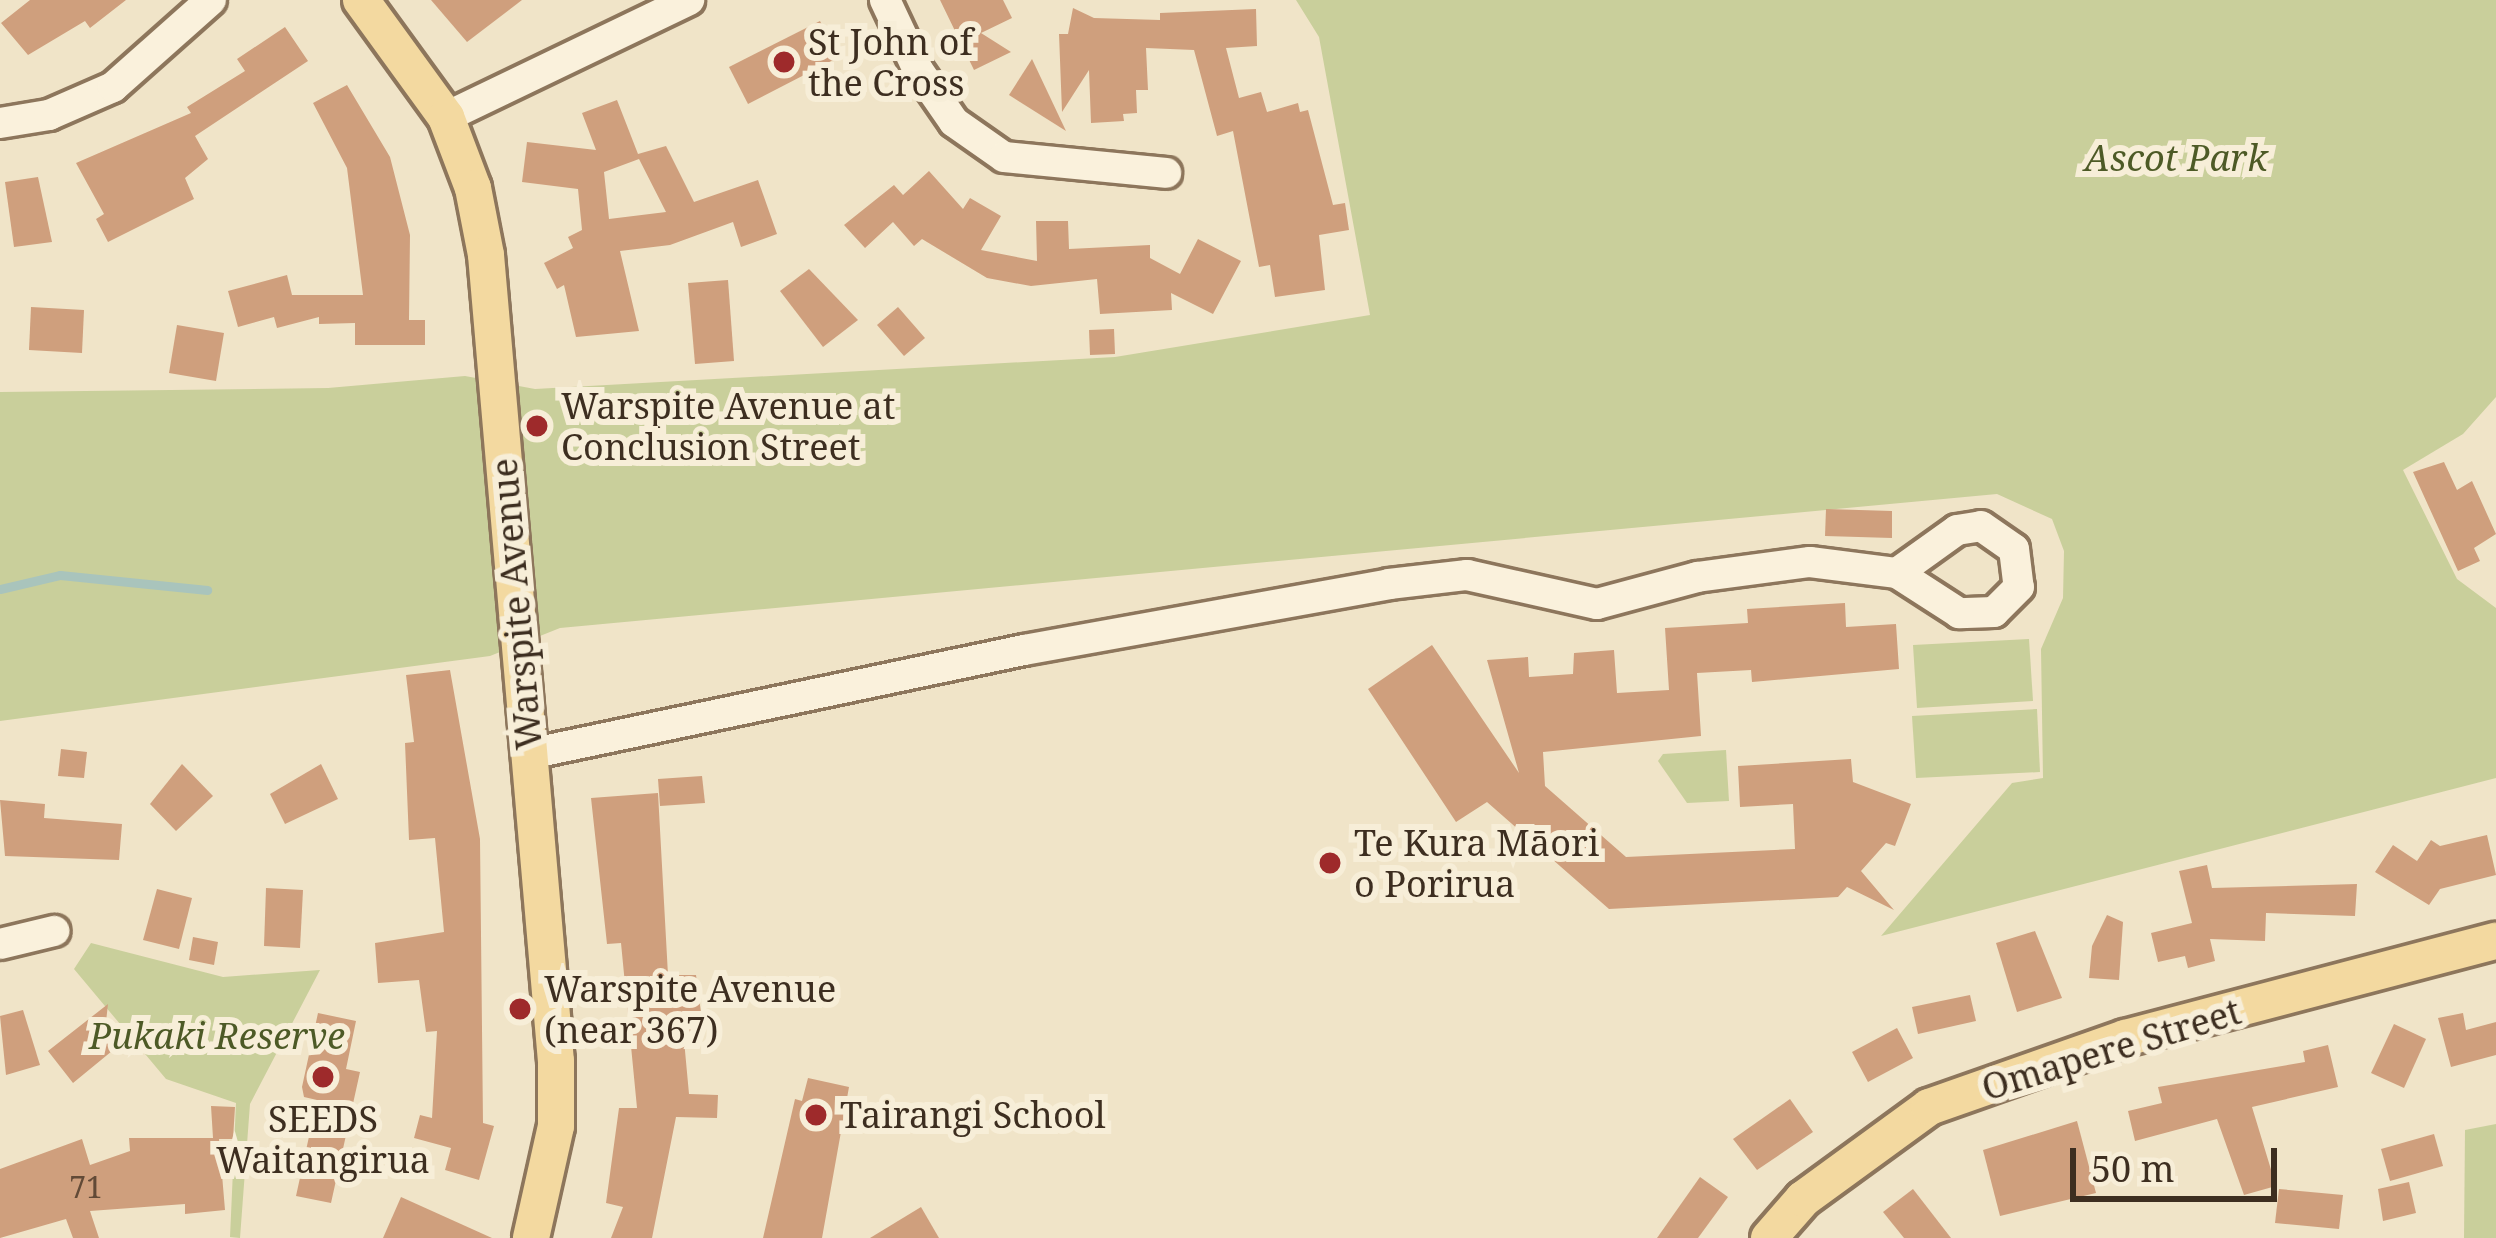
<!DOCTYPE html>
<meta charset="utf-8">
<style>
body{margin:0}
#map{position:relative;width:2496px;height:1238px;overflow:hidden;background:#f0e4c8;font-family:"Noto Serif",serif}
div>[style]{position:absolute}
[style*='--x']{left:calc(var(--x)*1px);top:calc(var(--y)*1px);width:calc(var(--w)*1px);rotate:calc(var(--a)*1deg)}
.green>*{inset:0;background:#c9cf9b}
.stream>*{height:9px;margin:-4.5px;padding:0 4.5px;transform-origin:4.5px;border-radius:4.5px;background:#a9c4bc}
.building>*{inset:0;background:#cf9f7d}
.roads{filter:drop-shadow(3px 0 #8d765c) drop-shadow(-3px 0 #8d765c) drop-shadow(0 3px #8d765c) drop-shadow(0 -3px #8d765c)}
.minor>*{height:30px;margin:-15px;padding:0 15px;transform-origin:15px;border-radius:15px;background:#faf1dc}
.major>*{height:36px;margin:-18px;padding:0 18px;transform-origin:18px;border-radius:18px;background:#f3d9a0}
.dots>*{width:33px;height:33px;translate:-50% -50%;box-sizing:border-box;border:6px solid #f7eed8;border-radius:50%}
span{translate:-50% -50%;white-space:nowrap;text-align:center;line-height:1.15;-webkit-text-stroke:12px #f7eed8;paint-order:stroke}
.number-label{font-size:30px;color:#624a37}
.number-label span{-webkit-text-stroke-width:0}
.poi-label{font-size:36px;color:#3d2e20}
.left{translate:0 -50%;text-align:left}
.park-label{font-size:36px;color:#4d5a26;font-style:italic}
.street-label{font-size:36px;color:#3d2e20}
.scale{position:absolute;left:2070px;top:1148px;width:207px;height:54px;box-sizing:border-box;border:6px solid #3d2e20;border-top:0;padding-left:15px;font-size:36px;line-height:42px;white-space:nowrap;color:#3d2e20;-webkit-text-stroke:9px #f7eed8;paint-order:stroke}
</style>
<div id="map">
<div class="green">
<i style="clip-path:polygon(1296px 0,2496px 0,2496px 397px,2463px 434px,2403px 470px,2457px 579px,2496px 608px,2496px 778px,1881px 936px,2012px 783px,2043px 778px,2041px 649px,2063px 598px,2064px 551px,2052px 519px,1997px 494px,560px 628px,490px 656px,0 721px,0 392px,328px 388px,465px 376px,535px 389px,1115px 357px,1370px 315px,1319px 37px)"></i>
<i style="clip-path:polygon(2029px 639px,2033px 701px,1917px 708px,1913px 645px)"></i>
<i style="clip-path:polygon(2037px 709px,2040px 772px,1916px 778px,1912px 716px)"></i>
<i style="clip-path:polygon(1726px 750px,1729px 801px,1687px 803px,1658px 761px,1663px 754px)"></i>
<i style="clip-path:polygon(91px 943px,223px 977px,320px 970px,250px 1104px,240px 1238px,230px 1237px,236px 1103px,166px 1079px,74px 969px)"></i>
<i style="clip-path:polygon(2496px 1124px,2496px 1238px,2464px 1238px,2465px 1130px)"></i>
</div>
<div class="stream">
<i style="--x:0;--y:589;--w:62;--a:-13.1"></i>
<i style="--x:60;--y:575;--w:148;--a:5.8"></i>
</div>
<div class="building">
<i style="clip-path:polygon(30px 0,126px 0,90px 28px,85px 21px,28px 55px,1px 23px)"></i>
<i style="clip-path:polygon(431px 0,522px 0,467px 42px)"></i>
<i style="clip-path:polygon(940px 0,1003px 0,1012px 18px,981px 33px,1011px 52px,974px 70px)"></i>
<i style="clip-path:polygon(1073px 8px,1094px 18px,1160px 20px,1160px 13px,1256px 9px,1257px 46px,1226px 48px,1239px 98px,1261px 92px,1267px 112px,1298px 103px,1300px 112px,1308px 110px,1333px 205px,1345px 203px,1349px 230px,1319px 235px,1325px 290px,1275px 297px,1270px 265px,1259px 267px,1233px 131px,1217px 136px,1194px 50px,1146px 48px,1148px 90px,1136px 90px,1137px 113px,1123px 114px,1124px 121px,1091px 123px,1089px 70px,1062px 112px,1059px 34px,1068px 34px)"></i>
<i style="clip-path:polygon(820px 21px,839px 57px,748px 104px,729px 67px)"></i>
<i style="clip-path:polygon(285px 27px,308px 61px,195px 136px,208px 159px,185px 178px,194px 199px,108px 242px,96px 219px,104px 214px,76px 163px,191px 113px,187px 107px,245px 71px,237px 59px)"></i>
<i style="clip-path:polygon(1032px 59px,1066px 131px,1009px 95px)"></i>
<i style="clip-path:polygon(347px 85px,390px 157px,410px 235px,409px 320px,425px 320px,425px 345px,355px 345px,355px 323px,319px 324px,319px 317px,277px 328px,274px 317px,238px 327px,228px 291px,287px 275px,292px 295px,363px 295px,347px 168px,313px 103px)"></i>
<i style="clip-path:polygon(evenodd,617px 100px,638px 154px,666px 146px,694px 202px,758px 180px,777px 234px,741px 247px,733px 222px,670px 245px,620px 251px,639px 331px,576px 337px,564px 285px,557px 289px,544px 263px,573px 248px,568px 237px,582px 230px,578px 189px,522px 182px,527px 142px,596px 150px,582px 113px,617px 100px,639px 159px,666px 212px,609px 219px,604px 172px,639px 159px)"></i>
<i style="clip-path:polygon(929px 171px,963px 209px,970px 198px,1001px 216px,981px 250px,1037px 261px,1036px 221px,1068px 221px,1069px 249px,1150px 245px,1150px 258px,1180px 274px,1198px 239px,1241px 261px,1213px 314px,1171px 293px,1172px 310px,1100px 314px,1097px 279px,1031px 286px,987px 278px,922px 239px,914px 246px,893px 222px,865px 248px,844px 225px,894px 185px,903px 195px)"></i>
<i style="clip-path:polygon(38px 177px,52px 242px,14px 247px,5px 182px)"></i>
<i style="clip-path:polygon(809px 269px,858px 320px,823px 347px,780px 291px)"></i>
<i style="clip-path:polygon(728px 280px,734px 361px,695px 364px,688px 283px)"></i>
<i style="clip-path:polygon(31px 307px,84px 310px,82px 353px,29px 350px)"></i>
<i style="clip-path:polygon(898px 307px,925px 338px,904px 356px,877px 325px)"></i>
<i style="clip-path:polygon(177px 325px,224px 333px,216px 381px,169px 373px)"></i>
<i style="clip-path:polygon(1114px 329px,1115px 354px,1090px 355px,1089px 330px)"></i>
<i style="clip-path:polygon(2444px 462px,2457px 490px,2472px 481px,2496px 534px,2474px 548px,2480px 561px,2458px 571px,2413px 472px)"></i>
<i style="clip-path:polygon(1826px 509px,1892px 511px,1892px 538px,1825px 536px)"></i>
<i style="clip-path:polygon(1845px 603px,1846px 627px,1896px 624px,1899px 669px,1752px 682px,1751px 670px,1697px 673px,1701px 736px,1543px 752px,1545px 786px,1626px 857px,1795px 849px,1793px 804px,1740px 807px,1738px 766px,1851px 759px,1853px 782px,1911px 804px,1895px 846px,1886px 843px,1861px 871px,1894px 910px,1847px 887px,1838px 897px,1609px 909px,1487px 802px,1456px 822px,1368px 689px,1432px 645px,1519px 773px,1487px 660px,1528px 657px,1529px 677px,1573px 674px,1574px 653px,1614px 650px,1617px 693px,1669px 690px,1665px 628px,1748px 623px,1747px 609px)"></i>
<i style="clip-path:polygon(450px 670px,480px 839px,483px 1123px,494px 1126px,479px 1180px,445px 1170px,451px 1148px,414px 1138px,420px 1115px,432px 1118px,437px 1031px,426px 1032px,419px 980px,378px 983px,375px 943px,444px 932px,435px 838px,409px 840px,405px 743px,414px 742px,406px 675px)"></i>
<i style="clip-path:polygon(61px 749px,87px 752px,84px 778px,58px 776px)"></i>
<i style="clip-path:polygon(182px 764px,213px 796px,176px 831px,150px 804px)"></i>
<i style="clip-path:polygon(321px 764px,338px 799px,285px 824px,270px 794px)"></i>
<i style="clip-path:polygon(702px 776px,705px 803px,660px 806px,658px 779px)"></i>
<i style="clip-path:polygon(658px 793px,668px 975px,696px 975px,702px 1020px,691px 1021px,693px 1039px,684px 1040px,689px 1094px,718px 1095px,717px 1118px,676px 1117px,652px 1238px,611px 1238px,623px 1207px,606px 1203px,619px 1108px,637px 1108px,621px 943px,607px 944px,591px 798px)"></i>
<i style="clip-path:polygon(0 800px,45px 804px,44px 818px,122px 824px,119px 860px,5px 856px)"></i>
<i style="clip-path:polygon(2487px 835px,2496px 875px,2440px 889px,2429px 905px,2375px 872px,2393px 845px,2417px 861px,2431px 840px,2440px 846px)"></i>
<i style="clip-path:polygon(2207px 865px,2212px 888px,2357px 884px,2355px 916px,2266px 913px,2265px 941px,2210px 939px,2215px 961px,2188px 968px,2185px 956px,2158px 962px,2151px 933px,2192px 923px,2179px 871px)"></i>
<i style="clip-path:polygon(266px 888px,303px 890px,300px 948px,264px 946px)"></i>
<i style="clip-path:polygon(157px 889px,192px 898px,179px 949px,143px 940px)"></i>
<i style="clip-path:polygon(2107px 915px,2123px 922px,2119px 980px,2089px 978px,2092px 946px)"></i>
<i style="clip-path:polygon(2035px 931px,2062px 998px,2017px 1012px,1996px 943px)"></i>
<i style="clip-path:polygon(193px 937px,218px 942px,214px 965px,189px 960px)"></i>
<i style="clip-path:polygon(1970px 995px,1976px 1021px,1918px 1034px,1912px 1007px)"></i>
<i style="clip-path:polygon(108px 1004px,106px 1022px,123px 1042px,73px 1083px,48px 1051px)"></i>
<i style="clip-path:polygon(23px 1010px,40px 1065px,6px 1075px,0 1016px)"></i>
<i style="clip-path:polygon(318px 1013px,356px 1021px,346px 1069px,360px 1072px,331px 1203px,296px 1196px,317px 1100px,304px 1097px,302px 1087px)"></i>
<i style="clip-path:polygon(2463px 1013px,2466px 1030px,2496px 1022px,2496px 1055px,2451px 1067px,2438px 1018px)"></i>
<i style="clip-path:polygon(2394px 1024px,2426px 1039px,2404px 1088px,2371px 1073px)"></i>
<i style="clip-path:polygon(1897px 1028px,1913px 1058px,1868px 1082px,1852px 1052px)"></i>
<i style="clip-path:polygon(2328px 1045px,2338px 1087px,2252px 1107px,2276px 1186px,2244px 1195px,2217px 1119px,2135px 1141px,2128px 1111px,2162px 1103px,2158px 1087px,2305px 1062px,2303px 1051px)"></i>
<i style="clip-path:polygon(808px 1078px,849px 1087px,822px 1238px,763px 1238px,795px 1099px,802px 1101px)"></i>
<i style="clip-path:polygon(1790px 1099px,1813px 1132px,1757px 1170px,1733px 1139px)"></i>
<i style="clip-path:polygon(211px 1106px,235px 1107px,233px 1139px,219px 1139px,225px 1210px,185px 1214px,185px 1204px,90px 1211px,99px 1238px,73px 1238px,66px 1219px,0 1238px,0 1169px,82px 1139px,90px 1165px,130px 1151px,129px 1138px,213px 1138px)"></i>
<i style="clip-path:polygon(2077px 1121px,2096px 1193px,2000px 1216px,1983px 1150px)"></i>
<i style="clip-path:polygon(2434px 1134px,2443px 1166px,2390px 1181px,2381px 1149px)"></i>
<i style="clip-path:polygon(1700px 1177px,1728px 1197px,1698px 1238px,1657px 1238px)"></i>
<i style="clip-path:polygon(2409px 1182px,2416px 1213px,2383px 1221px,2378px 1189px)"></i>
<i style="clip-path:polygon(1913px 1189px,1951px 1238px,1904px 1238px,1883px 1212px)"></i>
<i style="clip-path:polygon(2279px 1189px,2343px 1195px,2339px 1229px,2275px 1223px)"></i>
<i style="clip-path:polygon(401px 1197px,492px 1238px,383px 1238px)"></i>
<i style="clip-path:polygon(921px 1207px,939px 1238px,870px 1238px)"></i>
</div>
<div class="roads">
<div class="minor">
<i style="--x:885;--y:0;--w:77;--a:64.8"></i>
<i style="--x:918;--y:70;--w:63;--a:55.3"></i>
<i style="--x:954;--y:122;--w:61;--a:35"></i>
<i style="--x:1004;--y:157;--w:163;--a:5.6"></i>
<i style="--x:446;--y:117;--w:270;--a:-25.7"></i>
<i style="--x:0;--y:123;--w:50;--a:-9.3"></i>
<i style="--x:49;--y:115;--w:70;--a:-23.6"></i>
<i style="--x:113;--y:87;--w:131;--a:-41.6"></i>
<i style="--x:529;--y:754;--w:506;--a:-11.87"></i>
<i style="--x:1024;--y:650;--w:371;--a:-10.2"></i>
<i style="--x:1389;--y:584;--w:79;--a:-6.6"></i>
<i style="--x:1467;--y:575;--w:133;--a:12.6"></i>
<i style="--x:1597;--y:604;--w:104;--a:-15.1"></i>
<i style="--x:1697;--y:577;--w:114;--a:-7.6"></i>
<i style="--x:1810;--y:562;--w:88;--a:7.2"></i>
<i style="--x:1897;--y:573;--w:74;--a:-35.6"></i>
<i style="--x:1957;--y:530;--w:24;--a:-9"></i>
<i style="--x:1981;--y:526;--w:40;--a:34.9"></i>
<i style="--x:2014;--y:549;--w:38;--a:83"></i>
<i style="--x:2019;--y:587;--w:35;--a:135"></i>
<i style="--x:1994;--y:612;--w:35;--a:178"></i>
<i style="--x:1959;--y:613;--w:74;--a:-147.2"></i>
<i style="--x:0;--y:944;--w:56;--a:-13.5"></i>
</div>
<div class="major">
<i style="--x:361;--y:0;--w:145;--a:54"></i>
<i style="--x:446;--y:117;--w:76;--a:69.2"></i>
<i style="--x:473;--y:188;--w:68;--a:79"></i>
<i style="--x:486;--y:255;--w:809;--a:85.04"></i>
<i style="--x:556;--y:1061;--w:65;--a:90"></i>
<i style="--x:556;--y:1126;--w:115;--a:102.6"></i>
<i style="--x:1769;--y:1238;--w:52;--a:-48.9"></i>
<i style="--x:1803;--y:1199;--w:156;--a:-36.1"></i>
<i style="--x:1929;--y:1107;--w:208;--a:-19.4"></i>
<i style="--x:2125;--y:1038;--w:383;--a:-14.7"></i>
</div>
</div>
<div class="dots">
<i style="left:784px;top:62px;background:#9e2a2b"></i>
<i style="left:537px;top:426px;background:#9e2a2b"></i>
<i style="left:1330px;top:863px;background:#9e2a2b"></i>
<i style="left:520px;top:1009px;background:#9e2a2b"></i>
<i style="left:323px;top:1077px;background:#9e2a2b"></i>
<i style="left:816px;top:1115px;background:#9e2a2b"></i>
</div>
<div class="number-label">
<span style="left:86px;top:1187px">71</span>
</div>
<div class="poi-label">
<span class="left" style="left:808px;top:62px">St John of<br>the Cross</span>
<span class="left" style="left:561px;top:426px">Warspite Avenue at<br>Conclusion Street</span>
<span class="left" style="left:1354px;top:863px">Te Kura Māori<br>o Porirua</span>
<span class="left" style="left:544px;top:1009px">Warspite Avenue<br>(near 367)</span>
<span class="left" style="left:840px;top:1115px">Tairangi School</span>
<span style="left:323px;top:1139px">SEEDS<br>Waitangirua</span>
</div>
<div class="park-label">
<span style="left:2176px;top:158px">Ascot Park</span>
<span style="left:217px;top:1036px">Pukaki Reserve</span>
</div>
<div class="street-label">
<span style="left:516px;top:604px;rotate:-95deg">Warspite Avenue</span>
<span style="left:2111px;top:1049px;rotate:-17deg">Omapere Street</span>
</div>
<div class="scale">50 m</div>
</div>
